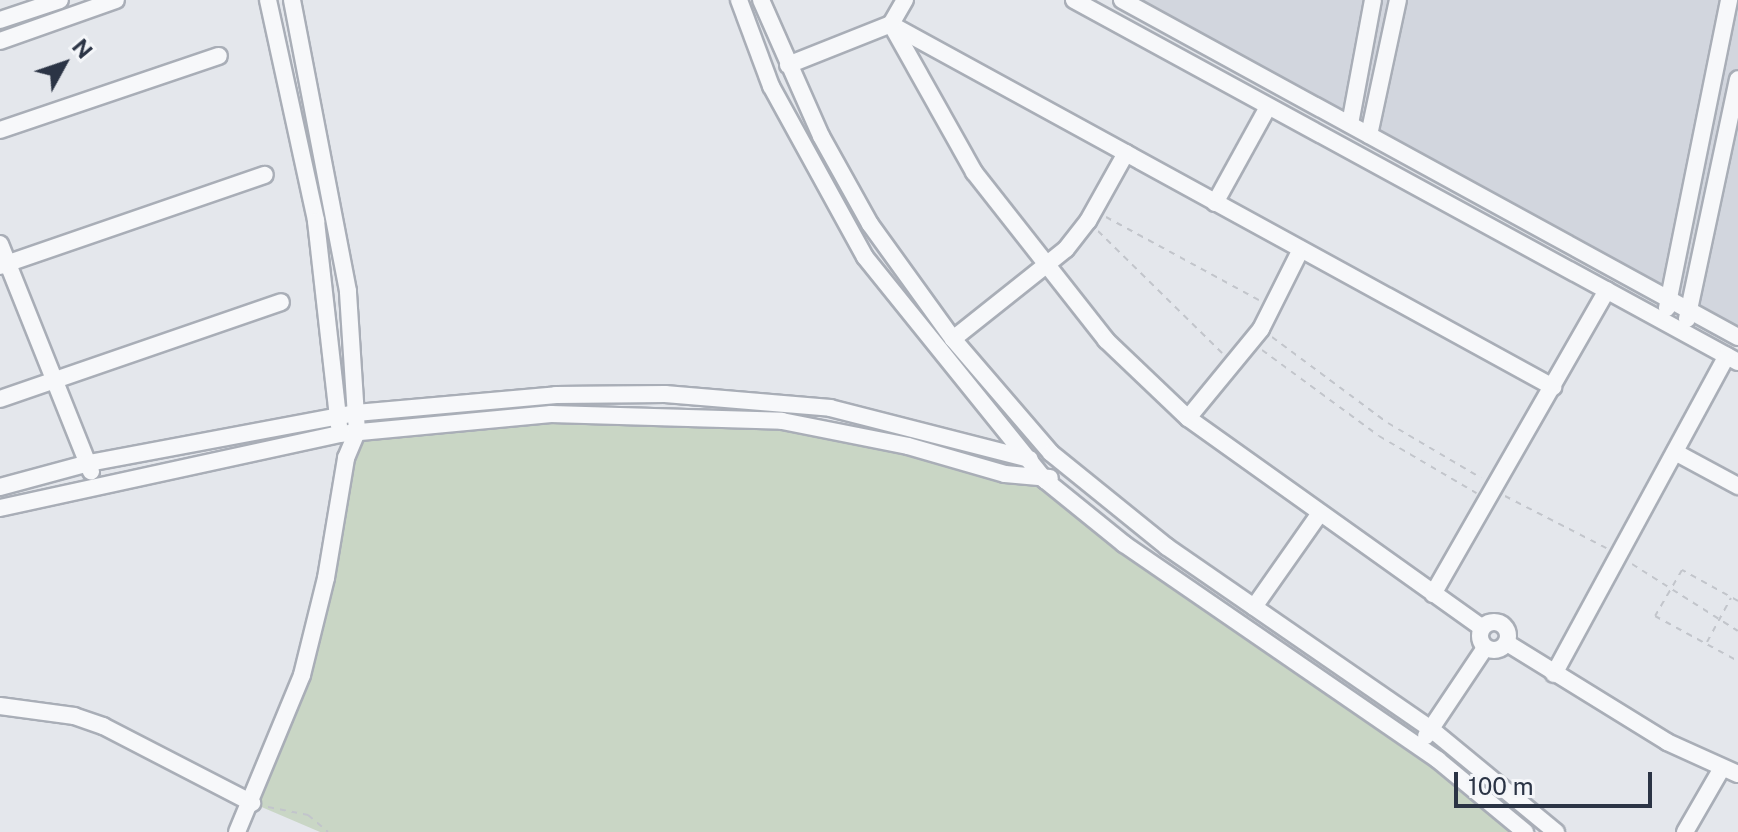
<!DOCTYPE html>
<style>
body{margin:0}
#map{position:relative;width:1738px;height:832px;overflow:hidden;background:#e4e7ec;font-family:"Public Sans",sans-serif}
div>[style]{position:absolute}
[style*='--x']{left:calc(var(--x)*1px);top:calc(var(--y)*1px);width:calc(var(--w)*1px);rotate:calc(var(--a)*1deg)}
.built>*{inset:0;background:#d2d6de}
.green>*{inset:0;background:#c9d6c5}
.path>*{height:2px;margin-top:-1px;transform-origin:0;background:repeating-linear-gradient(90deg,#c2c5cb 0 6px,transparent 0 12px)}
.roads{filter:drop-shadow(2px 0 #a9aeb7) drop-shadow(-2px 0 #a9aeb7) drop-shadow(0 2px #a9aeb7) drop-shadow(0 -2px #a9aeb7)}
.minor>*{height:16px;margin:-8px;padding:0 8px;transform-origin:8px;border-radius:8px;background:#f7f8fa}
.minor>.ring{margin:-8px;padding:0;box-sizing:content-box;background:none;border:16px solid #f7f8fa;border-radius:50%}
span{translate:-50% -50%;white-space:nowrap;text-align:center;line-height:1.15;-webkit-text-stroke:7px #f4f6f9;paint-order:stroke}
.north{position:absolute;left:24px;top:24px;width:80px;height:80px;-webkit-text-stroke:6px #f4f6f9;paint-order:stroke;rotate:50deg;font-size:22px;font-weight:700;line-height:32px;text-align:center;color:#2b3445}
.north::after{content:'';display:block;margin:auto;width:28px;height:36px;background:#2b3445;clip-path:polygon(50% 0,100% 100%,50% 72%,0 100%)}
.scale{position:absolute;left:1454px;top:772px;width:198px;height:36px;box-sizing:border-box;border:4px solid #2b3445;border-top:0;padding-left:10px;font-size:24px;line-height:28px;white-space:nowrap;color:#2b3445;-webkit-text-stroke:6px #f4f6f9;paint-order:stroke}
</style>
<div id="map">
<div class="built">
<i style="clip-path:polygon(1120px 0,1738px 0,1738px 336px)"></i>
</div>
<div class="green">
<i style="clip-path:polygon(738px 417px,1045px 480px,1523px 832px,320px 832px,252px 803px,281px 732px,357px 432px,463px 419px)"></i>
</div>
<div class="path">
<i style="--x:1106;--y:217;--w:174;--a:28.5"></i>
<i style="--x:1098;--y:231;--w:174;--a:44.5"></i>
<i style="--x:1272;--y:337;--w:144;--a:36.6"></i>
<i style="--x:1388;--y:423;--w:108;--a:30.6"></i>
<i style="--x:1262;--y:350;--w:145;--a:36.3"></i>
<i style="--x:1379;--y:436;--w:113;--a:30.4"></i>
<i style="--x:1505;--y:496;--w:114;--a:27.2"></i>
<i style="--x:1632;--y:564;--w:125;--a:32.3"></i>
<i style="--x:1738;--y:601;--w:64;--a:-151"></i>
<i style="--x:1682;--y:570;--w:53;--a:120.4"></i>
<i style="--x:1655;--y:616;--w:94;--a:28.5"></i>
<i style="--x:1707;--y:642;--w:50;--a:-61.4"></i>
<i style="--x:268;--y:807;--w:41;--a:11.3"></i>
<i style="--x:308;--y:815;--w:26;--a:40"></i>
</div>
<div class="roads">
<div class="minor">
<i style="--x:268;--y:0;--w:226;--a:77.7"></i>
<i style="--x:316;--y:221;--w:206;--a:83.6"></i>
<i style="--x:739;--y:0;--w:92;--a:69.6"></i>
<i style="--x:771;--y:86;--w:195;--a:61.2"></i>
<i style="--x:865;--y:257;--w:287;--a:51.1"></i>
<i style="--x:1045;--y:480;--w:102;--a:39"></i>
<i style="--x:1124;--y:544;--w:381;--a:34.5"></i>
<i style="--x:1438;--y:760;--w:113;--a:39.6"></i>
<i style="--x:761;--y:0;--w:149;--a:66.2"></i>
<i style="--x:821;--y:136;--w:101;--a:60.9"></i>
<i style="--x:870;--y:224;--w:142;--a:54.2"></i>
<i style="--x:953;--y:339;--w:150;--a:49.3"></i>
<i style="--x:1051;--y:453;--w:149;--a:39"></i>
<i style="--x:1167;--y:547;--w:321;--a:34.6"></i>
<i style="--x:1431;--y:729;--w:162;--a:39.5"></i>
<i style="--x:1074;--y:0;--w:756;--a:28.6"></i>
<i style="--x:1122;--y:0;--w:702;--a:28.68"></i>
<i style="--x:0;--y:20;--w:63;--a:-18.4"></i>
<i style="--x:891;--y:24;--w:170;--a:60.7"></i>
<i style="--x:974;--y:172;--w:214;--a:51.8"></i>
<i style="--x:1106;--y:340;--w:113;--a:43.6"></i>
<i style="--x:1188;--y:418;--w:361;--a:35.5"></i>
<i style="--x:892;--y:25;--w:754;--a:28.71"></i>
<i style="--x:0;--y:41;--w:123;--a:-19.5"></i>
<i style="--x:788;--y:65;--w:111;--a:-21.7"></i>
<i style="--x:891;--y:24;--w:28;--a:-60"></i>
<i style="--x:1350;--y:124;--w:126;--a:-79.5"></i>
<i style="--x:0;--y:130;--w:231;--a:-18.7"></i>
<i style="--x:1369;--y:135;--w:138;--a:-77.9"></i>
<i style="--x:1215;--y:203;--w:110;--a:-61.1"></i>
<i style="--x:0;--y:244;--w:245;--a:68.2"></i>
<i style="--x:0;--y:266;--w:280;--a:-19"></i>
<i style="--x:1667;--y:308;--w:314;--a:-78.6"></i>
<i style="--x:1687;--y:319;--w:245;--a:-78"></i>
<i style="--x:953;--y:339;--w:144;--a:-38.5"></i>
<i style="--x:1066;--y:249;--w:36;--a:-52"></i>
<i style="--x:1088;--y:221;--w:78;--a:-60.8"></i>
<i style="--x:0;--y:399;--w:297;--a:-19"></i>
<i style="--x:1188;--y:418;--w:115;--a:-50.6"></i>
<i style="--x:1261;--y:329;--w:87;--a:-63.4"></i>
<i style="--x:1675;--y:452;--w:72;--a:28.4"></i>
<i style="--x:0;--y:487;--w:92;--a:-15.1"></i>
<i style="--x:89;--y:463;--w:272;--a:-10.6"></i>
<i style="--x:356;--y:413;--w:201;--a:-5.1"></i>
<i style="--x:556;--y:395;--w:109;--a:-0.5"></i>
<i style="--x:665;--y:394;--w:166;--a:4.8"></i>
<i style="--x:830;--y:408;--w:206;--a:14.3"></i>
<i style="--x:0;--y:508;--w:347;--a:-12.3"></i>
<i style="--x:339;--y:434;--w:213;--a:-5.4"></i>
<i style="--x:551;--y:414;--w:231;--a:1.7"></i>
<i style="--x:782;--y:421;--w:128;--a:11.2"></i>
<i style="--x:908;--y:446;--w:101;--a:16.1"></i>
<i style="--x:1005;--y:474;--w:45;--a:5.1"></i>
<i style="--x:1433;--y:594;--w:350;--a:-60.2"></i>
<i style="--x:1254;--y:607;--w:115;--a:-54.9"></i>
<i class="ring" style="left:1480px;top:622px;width:12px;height:12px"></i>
<i style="--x:1507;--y:643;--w:188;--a:31.7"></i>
<i style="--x:1667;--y:742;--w:78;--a:24.3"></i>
<i style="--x:1554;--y:674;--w:362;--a:-61.5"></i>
<i style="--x:0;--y:706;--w:75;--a:7.7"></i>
<i style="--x:74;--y:716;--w:31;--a:19"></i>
<i style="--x:103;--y:726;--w:168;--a:27.3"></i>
<i style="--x:1426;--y:736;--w:106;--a:-56.2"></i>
<i style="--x:237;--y:832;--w:170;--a:-67.5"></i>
<i style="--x:302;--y:675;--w:100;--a:-76.1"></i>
<i style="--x:326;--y:578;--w:122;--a:-80.5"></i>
<i style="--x:346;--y:458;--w:28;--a:-67"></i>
<i style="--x:357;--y:432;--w:141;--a:-93.7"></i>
<i style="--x:348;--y:291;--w:296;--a:-100.9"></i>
<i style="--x:1685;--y:832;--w:74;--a:-60"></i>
</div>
</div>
<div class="north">N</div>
<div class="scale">100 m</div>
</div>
